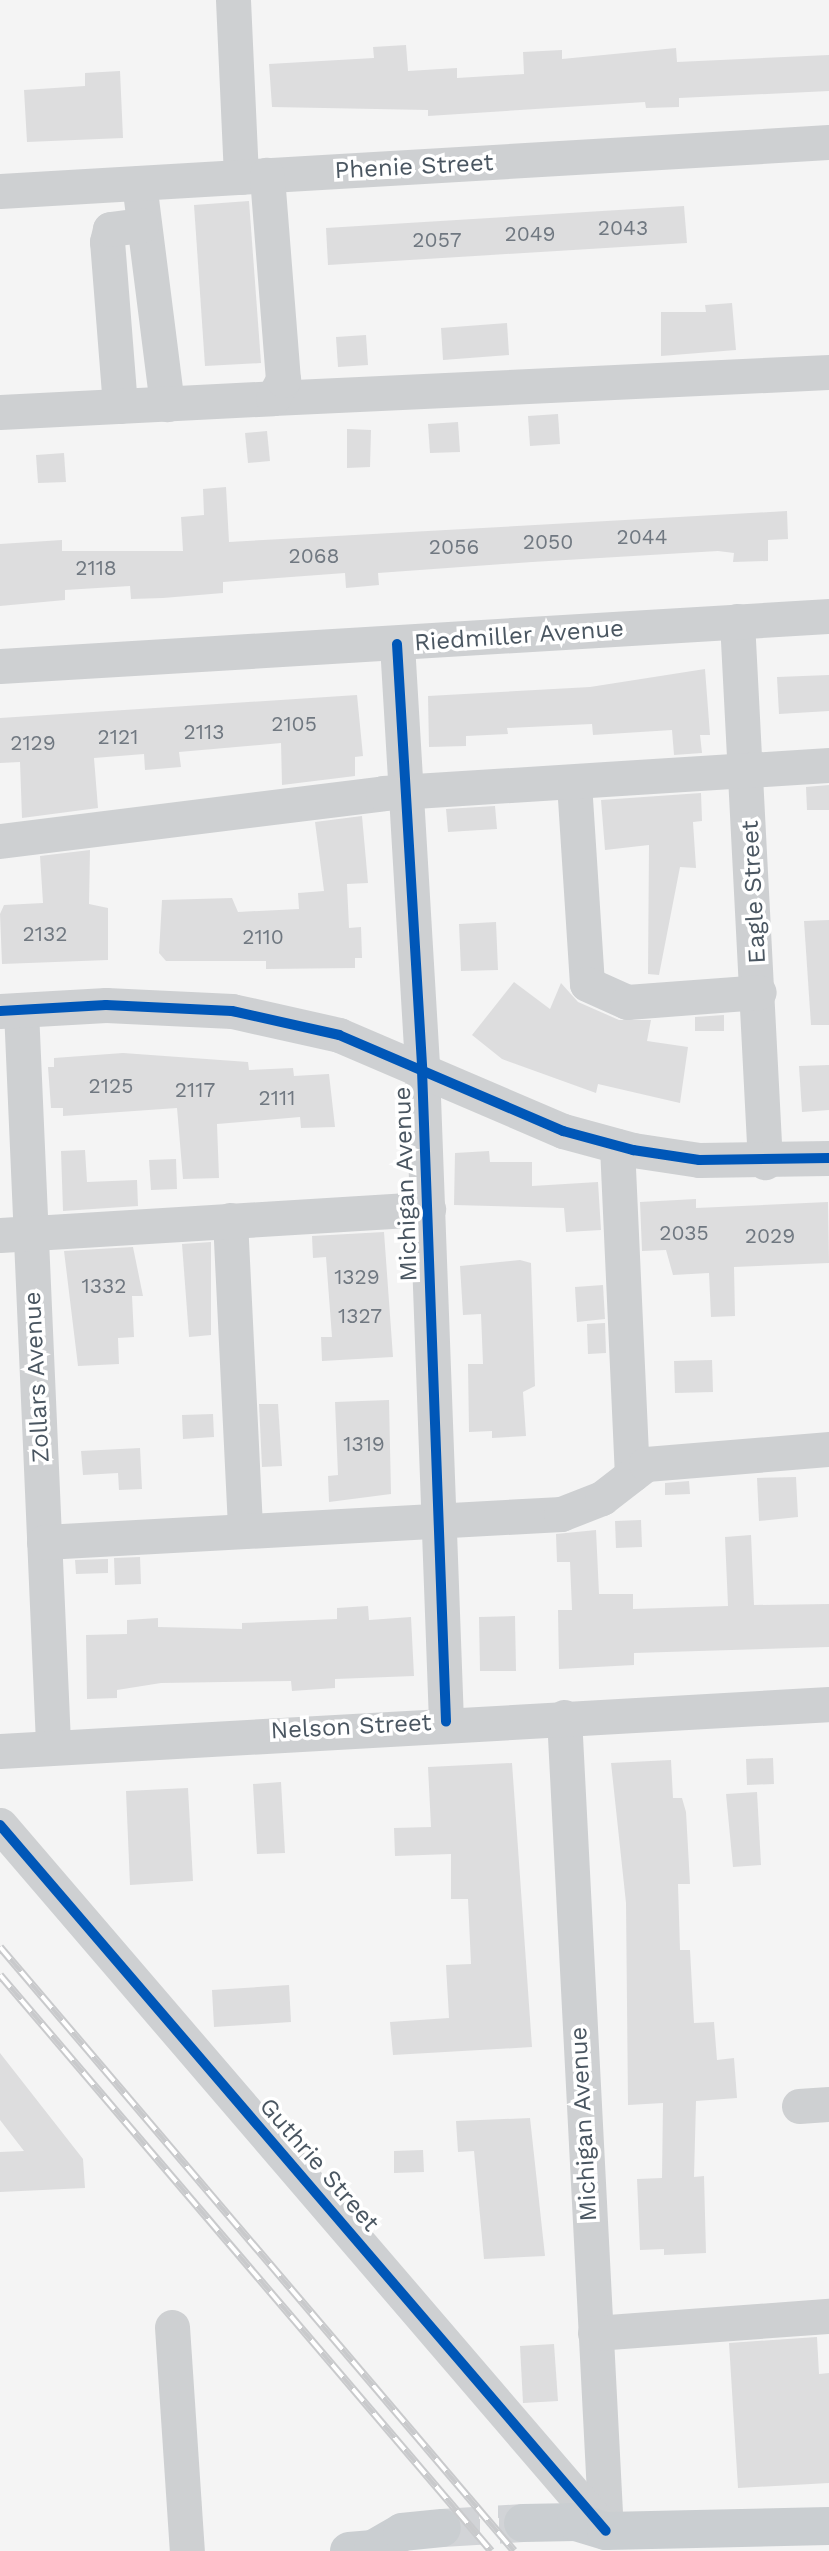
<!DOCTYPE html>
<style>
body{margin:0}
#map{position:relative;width:829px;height:2551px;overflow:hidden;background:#f4f4f4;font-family:"Work Sans",sans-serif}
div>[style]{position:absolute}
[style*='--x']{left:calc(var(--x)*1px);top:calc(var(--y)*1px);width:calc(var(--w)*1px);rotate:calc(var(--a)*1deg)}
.building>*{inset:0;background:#ddddde}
.major-tunnel>*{height:38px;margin-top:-19px;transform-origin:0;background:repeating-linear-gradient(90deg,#d2d4d7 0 38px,transparent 0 57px)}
.minor>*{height:35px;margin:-17.5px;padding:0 17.5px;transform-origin:17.5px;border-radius:17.5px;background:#ced0d2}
.major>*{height:38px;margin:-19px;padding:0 19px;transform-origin:19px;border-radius:19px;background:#caced1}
.rail>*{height:8px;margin-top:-4px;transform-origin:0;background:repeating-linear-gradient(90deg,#fff 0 16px,#c9cacc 0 32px);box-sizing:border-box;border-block:2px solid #c9cacc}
.cycleway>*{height:10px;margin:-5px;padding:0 5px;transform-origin:5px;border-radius:5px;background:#0057b8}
span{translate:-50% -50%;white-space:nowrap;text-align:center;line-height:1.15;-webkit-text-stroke:7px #fff;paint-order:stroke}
.number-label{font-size:21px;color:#707881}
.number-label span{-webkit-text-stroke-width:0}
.street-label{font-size:24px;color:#4a5661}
</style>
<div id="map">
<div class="building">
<i style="clip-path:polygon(406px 45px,408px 71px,457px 68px,457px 78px,524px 74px,523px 52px,562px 50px,562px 59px,676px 48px,677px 62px,829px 55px,829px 91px,679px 98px,679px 107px,646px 108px,645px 102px,428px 116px,428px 110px,272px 107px,269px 64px,374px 58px,373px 47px)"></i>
<i style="clip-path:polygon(120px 71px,123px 138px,27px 142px,24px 90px,85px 86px,85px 73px)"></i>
<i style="clip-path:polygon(249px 201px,261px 363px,205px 366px,194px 205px)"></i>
<i style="clip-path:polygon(684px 206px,687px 243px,328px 265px,326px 228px)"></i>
<i style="clip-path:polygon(732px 303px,736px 350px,661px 356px,661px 312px,706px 312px,705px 305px)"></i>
<i style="clip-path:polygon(507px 323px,509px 355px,443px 360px,441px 328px)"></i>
<i style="clip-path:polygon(366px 335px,368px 365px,338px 367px,336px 337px)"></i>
<i style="clip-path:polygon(558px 414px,560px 444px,530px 446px,528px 416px)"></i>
<i style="clip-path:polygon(458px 422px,460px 452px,430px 453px,428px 424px)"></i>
<i style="clip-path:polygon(347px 429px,371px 430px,370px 467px,347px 468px)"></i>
<i style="clip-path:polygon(267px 431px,270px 461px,248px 463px,245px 433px)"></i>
<i style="clip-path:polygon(64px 453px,66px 482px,38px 483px,36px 455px)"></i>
<i style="clip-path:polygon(226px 487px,229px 542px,787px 511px,788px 539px,768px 540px,768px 561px,733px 562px,734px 553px,718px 551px,532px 562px,378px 573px,379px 585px,346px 588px,345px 573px,223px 582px,223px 593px,163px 598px,131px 599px,130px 586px,65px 590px,65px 600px,0 606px,0 544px,62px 540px,62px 551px,183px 551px,181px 517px,204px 515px,203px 489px)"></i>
<i style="clip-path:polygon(705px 669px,710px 735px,700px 735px,702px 753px,674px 755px,672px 730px,593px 735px,592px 724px,507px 728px,508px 734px,466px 736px,466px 746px,429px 747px,428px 696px,590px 687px)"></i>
<i style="clip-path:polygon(829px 675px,829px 711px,779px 714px,777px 677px)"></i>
<i style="clip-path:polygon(357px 695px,363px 756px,355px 757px,355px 776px,282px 785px,281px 743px,179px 752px,181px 767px,145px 770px,144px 754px,94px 758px,98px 808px,22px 818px,20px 762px,0 763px,0 718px)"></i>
<i style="clip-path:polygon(829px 785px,829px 810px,807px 810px,806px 787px)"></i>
<i style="clip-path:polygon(701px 793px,702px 821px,693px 822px,696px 868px,680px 867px,659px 975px,648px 974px,649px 845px,605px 850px,601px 800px)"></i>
<i style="clip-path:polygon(495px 806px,497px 829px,448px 832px,446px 809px)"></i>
<i style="clip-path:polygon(362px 816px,368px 883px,347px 884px,349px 928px,361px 927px,362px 958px,355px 958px,355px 968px,266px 969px,266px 961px,166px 961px,159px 953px,162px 900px,232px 898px,238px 912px,299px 909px,298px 893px,324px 891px,315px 822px)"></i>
<i style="clip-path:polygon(90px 850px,89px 904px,108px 908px,108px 960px,2px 964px,0 914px,4px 905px,43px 903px,40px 856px)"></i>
<i style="clip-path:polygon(829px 920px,829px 1025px,811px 1025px,804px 921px)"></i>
<i style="clip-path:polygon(496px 922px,498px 970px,461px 971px,459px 924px)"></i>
<i style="clip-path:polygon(514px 982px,550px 1009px,561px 983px,578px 1002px,619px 1020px,651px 1020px,647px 1041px,688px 1047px,680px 1103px,598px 1084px,596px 1093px,502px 1059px,472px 1035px)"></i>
<i style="clip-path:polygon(724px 1015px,724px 1031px,695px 1031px,695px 1017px)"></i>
<i style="clip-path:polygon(123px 1053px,248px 1062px,249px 1070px,293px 1068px,294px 1076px,329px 1074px,335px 1127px,301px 1128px,300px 1117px,217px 1124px,219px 1178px,183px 1179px,177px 1108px,63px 1116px,63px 1108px,51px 1108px,48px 1067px,54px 1067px,54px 1058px)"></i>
<i style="clip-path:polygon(829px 1065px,829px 1110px,802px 1112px,799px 1066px)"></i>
<i style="clip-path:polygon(85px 1150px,87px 1182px,137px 1180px,138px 1206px,63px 1211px,61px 1151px)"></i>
<i style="clip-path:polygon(489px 1151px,490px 1162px,532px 1162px,532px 1186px,598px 1182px,601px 1230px,566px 1232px,564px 1208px,454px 1205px,455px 1153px)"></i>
<i style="clip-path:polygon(176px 1159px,177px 1189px,151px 1190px,149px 1160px)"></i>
<i style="clip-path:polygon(696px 1199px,696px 1208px,828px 1202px,829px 1263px,734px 1267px,735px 1316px,711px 1317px,709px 1273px,673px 1275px,666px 1250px,642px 1251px,640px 1202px)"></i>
<i style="clip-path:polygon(384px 1232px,393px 1357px,322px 1361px,321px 1337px,332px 1337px,326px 1257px,313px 1258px,312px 1236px)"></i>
<i style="clip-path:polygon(211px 1242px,211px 1335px,189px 1337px,182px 1244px)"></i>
<i style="clip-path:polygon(133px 1247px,143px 1296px,132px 1296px,134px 1337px,118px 1338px,119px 1364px,78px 1366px,64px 1251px)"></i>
<i style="clip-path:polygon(520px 1260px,531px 1263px,535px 1386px,523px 1392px,526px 1436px,492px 1438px,492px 1431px,469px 1432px,468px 1364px,483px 1364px,481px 1314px,463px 1315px,460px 1266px)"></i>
<i style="clip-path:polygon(603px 1285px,605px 1319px,577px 1322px,575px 1287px)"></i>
<i style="clip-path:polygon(605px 1323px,606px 1353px,588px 1354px,587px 1324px)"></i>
<i style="clip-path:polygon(712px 1360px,713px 1392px,675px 1393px,674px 1361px)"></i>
<i style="clip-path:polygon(389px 1400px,391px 1494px,329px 1502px,328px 1476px,338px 1475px,335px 1402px)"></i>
<i style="clip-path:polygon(259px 1404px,278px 1404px,282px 1466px,262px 1467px)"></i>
<i style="clip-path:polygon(213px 1414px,214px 1437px,183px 1439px,182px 1415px)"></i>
<i style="clip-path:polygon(140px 1448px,142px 1489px,119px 1490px,118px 1473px,83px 1475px,81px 1451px)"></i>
<i style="clip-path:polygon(796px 1477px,798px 1517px,759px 1521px,757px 1478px)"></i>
<i style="clip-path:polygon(689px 1481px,690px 1494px,665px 1495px,665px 1483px)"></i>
<i style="clip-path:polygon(641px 1520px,642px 1547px,616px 1548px,615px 1521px)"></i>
<i style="clip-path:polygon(596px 1530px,599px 1594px,633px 1594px,633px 1609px,728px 1606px,725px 1537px,751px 1535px,754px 1605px,829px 1604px,829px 1647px,634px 1653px,634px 1665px,559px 1669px,558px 1610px,572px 1610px,570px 1562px,557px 1562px,556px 1534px)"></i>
<i style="clip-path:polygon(140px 1557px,141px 1584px,115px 1585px,114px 1558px)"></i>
<i style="clip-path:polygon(108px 1559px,108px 1573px,76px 1574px,75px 1560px)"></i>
<i style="clip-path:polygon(368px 1606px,369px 1620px,411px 1617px,414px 1676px,335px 1679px,335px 1688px,292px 1691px,291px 1681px,161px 1683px,117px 1690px,117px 1698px,87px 1699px,86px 1635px,127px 1634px,127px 1620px,158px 1618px,158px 1627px,242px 1629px,242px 1623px,337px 1619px,337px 1608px)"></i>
<i style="clip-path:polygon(515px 1616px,516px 1671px,480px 1671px,479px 1617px)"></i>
<i style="clip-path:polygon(773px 1758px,774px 1784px,747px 1785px,746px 1759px)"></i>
<i style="clip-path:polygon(671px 1760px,673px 1798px,682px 1798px,686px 1812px,690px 1884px,678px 1884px,680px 1950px,690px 1950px,694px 2023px,714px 2022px,717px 2060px,734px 2058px,737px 2098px,696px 2101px,694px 2177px,704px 2176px,706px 2253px,664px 2255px,664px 2249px,640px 2250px,637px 2179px,662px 2178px,663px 2103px,628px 2105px,626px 1903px,611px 1763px)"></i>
<i style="clip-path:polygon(512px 1763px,532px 2047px,393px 2055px,390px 2022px,449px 2018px,446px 1965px,471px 1964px,468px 1899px,451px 1899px,451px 1854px,395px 1856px,394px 1828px,431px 1827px,428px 1767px)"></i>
<i style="clip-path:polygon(281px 1782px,285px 1853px,257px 1854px,253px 1784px)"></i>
<i style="clip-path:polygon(188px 1788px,193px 1881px,130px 1885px,126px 1791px)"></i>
<i style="clip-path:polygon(757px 1792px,761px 1865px,733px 1867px,726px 1794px)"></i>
<i style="clip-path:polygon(289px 1985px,291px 2022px,214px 2027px,212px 1990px)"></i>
<i style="clip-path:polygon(0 2053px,83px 2159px,85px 2188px,0 2192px,0 2152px,24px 2151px,0 2120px)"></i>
<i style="clip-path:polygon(530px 2118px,545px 2256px,484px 2259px,474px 2151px,458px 2152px,456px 2121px)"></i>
<i style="clip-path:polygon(423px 2150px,424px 2172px,394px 2173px,394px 2151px)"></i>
<i style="clip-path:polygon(817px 2337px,819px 2374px,829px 2373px,829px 2483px,738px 2488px,729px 2343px)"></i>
<i style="clip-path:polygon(554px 2344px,558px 2401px,523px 2403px,520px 2346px)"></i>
</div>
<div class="major-tunnel">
<i style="--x:442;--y:2528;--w:81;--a:-3.5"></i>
</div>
<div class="minor">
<i style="--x:233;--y:0;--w:177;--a:87.4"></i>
<i style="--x:139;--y:183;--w:223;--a:82.8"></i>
<i style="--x:0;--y:191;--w:830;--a:-3.38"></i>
<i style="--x:273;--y:398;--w:557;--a:-2.68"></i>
<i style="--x:120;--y:406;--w:165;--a:-94.5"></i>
<i style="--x:107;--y:242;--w:13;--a:-77"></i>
<i style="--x:110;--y:229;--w:31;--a:-7"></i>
<i style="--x:0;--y:412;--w:273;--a:-2.9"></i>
<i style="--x:273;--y:398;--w:21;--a:-61"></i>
<i style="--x:283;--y:380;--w:206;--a:-94.5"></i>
<i style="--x:737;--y:621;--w:542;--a:87.04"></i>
<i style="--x:397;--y:644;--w:427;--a:86.6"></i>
<i style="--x:422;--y:1070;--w:652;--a:87.89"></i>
<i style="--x:0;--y:666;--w:831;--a:-3.45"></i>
<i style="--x:574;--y:783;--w:201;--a:86.3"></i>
<i style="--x:587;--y:984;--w:44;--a:24.2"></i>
<i style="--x:627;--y:1002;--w:132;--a:-4.3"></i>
<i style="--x:0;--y:841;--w:386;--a:-7.1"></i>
<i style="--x:383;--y:793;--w:447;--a:-3.6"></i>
<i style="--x:21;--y:1010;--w:734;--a:87.5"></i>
<i style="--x:0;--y:1011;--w:106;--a:-3.2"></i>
<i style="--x:106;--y:1005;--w:126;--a:2.7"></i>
<i style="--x:232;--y:1011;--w:110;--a:12.6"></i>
<i style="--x:339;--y:1035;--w:244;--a:23.2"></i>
<i style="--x:563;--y:1131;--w:73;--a:15.2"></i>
<i style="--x:633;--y:1150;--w:67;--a:8.6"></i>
<i style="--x:699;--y:1160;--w:130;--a:-0.9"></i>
<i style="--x:617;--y:1146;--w:329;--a:87.4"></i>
<i style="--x:230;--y:1220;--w:311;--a:87.2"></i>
<i style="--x:0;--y:1235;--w:429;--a:-3.5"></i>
<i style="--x:44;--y:1542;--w:518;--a:-3.1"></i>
<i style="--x:561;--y:1514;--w:44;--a:-21.3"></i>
<i style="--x:602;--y:1498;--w:56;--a:-37.7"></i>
<i style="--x:646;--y:1464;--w:184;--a:-4.7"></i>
<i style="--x:564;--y:1717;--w:815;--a:87.05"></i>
<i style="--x:0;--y:1751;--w:830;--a:-3.24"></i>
<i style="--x:0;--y:1825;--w:930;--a:49.36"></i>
<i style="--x:799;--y:2106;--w:30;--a:-4"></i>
<i style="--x:172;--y:2327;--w:225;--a:86.2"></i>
<i style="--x:595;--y:2333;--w:235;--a:-4.2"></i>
</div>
<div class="major">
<i style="--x:523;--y:2523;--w:53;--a:-1.1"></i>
<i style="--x:576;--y:2522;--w:31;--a:17"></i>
<i style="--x:606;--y:2531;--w:223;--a:-1.3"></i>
<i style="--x:349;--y:2551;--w:24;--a:-5"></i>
<i style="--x:373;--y:2549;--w:34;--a:-30"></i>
<i style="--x:402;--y:2532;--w:40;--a:-5.7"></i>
</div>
<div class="rail">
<i style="--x:0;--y:1947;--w:793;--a:49.6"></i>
<i style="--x:0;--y:1975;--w:757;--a:49.55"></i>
</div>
<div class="cycleway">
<i style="--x:397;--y:644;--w:427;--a:86.6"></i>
<i style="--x:422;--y:1070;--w:652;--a:87.89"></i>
<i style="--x:0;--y:1011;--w:106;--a:-3.2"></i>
<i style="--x:106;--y:1005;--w:126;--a:2.7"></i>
<i style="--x:232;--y:1011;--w:110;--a:12.6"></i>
<i style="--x:339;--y:1035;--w:244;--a:23.2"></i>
<i style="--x:563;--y:1131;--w:73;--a:15.2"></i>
<i style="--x:633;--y:1150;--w:67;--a:8.6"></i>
<i style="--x:699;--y:1160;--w:130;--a:-0.9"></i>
<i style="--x:0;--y:1825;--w:930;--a:49.36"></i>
</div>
<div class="number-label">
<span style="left:623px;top:228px">2043</span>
<span style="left:530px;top:234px">2049</span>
<span style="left:437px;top:240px">2057</span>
<span style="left:642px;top:537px">2044</span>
<span style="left:548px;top:542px">2050</span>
<span style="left:454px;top:547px">2056</span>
<span style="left:314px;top:556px">2068</span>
<span style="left:96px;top:568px">2118</span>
<span style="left:294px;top:724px">2105</span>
<span style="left:204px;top:732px">2113</span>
<span style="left:118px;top:737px">2121</span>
<span style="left:33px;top:743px">2129</span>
<span style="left:45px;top:934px">2132</span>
<span style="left:263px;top:937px">2110</span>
<span style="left:111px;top:1086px">2125</span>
<span style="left:195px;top:1090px">2117</span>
<span style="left:277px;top:1098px">2111</span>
<span style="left:684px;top:1233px">2035</span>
<span style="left:770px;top:1236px">2029</span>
<span style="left:357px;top:1277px">1329</span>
<span style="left:104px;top:1286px">1332</span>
<span style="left:360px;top:1316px">1327</span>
<span style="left:364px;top:1444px">1319</span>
</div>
<div class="street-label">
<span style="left:414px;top:167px;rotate:-3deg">Phenie Street</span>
<span style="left:519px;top:636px;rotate:-4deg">Riedmiller Avenue</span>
<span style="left:754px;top:892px;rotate:-93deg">Eagle Street</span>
<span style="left:406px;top:1184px;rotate:-92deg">Michigan Avenue</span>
<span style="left:37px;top:1377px;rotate:-93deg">Zollars Avenue</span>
<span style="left:351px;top:1727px;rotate:-3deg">Nelson Street</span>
<span style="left:584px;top:2124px;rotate:-93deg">Michigan Avenue</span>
<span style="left:319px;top:2165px;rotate:49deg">Guthrie Street</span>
</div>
</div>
